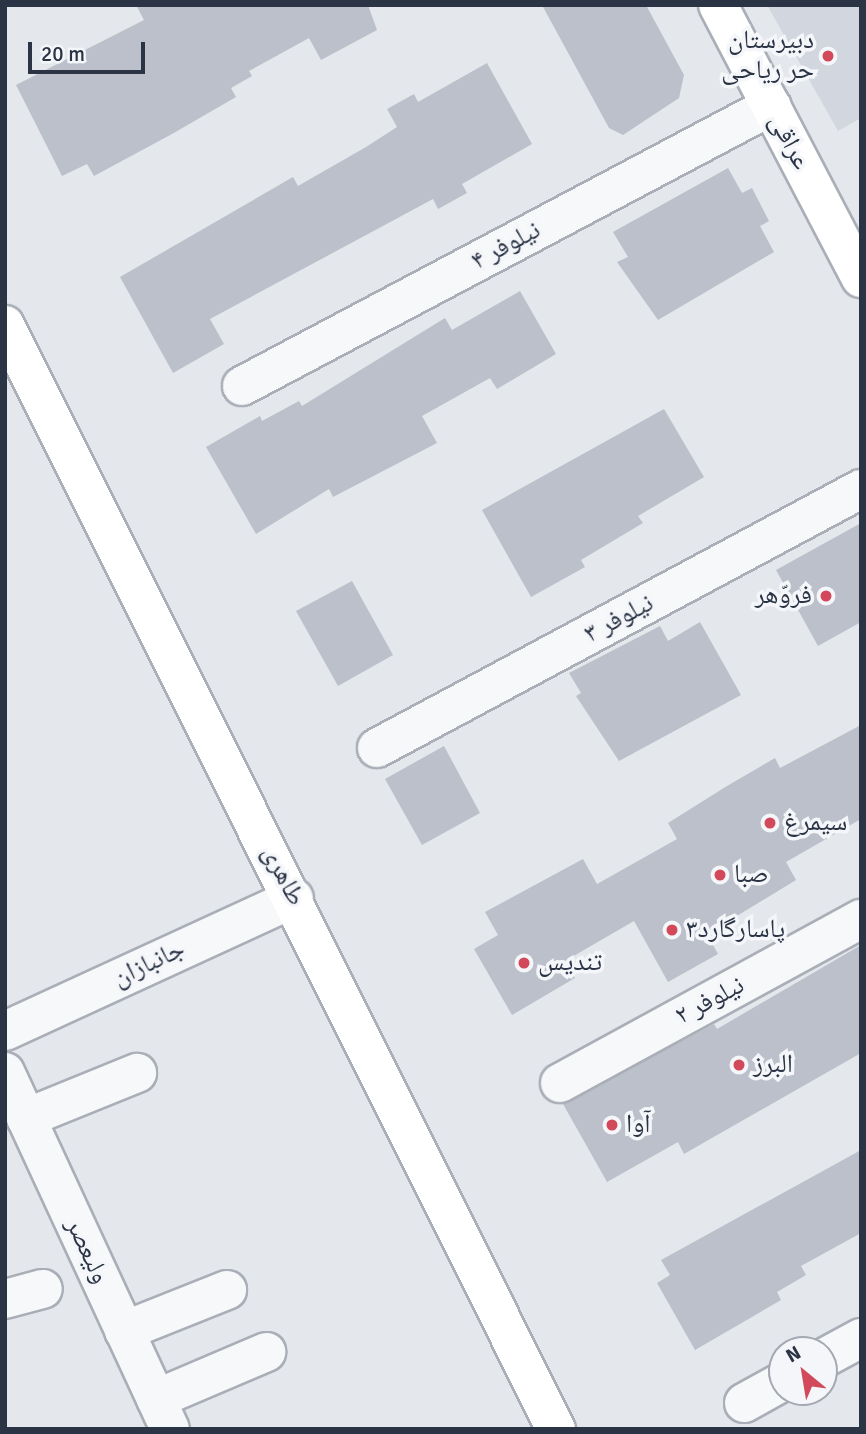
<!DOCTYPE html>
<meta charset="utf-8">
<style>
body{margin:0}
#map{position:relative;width:866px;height:1434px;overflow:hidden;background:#e4e7ec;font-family:Signika,"Noto Naskh Arabic",sans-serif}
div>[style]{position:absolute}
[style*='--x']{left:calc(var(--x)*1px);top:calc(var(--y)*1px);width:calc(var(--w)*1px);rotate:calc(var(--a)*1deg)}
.built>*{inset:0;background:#d2d6de}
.building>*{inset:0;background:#bbc0ca}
.roads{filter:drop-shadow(2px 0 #a9aeb7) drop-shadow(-2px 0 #a9aeb7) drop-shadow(0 2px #a9aeb7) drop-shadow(0 -2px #a9aeb7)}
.street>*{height:38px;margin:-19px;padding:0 19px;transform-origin:19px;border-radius:19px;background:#f7f8fa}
.secondary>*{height:38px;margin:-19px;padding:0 19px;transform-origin:19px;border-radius:19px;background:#fff}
.dots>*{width:19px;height:19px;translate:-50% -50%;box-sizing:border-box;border:4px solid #f4f6f9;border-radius:50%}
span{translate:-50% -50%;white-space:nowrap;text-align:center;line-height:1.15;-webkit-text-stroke:7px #f4f6f9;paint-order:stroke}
.poi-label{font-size:26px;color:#2b3445}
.right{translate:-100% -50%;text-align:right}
.left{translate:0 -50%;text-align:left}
.street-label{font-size:26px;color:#2b3445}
.frame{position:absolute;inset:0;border:7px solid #2b3445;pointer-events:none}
.north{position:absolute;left:768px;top:1336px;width:70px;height:70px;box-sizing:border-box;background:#f4f6f9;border:2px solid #a4a8b1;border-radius:50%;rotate:330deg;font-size:19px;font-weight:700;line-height:28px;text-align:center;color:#2b3445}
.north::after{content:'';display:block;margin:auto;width:24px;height:32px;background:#d1495b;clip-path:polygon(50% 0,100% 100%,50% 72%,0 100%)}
.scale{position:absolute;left:28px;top:42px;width:117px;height:32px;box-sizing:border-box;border:4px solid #2b3445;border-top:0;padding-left:9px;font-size:21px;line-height:24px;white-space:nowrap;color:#2b3445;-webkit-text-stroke:5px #f4f6f9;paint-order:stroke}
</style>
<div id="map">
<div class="built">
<i style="clip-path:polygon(767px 5px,861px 5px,861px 118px,838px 131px)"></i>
</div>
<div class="building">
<i style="clip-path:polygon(136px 5px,368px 5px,377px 30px,321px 60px,309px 38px,249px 71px,252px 76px,231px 88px,236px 97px,172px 134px,94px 176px,87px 164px,62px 176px,16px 85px,144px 20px)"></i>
<i style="clip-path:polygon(542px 5px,646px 5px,684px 75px,679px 98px,623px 135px,609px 128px)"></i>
<i style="clip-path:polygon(487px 63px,532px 144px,462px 184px,467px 193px,438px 209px,433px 199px,210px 319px,224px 344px,173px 373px,120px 277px,293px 177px,298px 186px,366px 147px,397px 127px,387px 109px,414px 94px,418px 102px)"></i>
<i style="clip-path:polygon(728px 168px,742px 193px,752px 188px,769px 221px,760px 226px,774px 252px,658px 320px,617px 262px,628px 257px,613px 232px)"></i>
<i style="clip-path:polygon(520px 291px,556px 354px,497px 389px,490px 378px,422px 416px,437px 443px,333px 497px,329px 489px,256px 534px,206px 447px,260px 416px,262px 421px,299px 401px,302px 406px,445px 318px,452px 330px)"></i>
<i style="clip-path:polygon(664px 409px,704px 477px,638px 516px,643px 523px,581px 560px,585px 567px,531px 597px,482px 510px)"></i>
<i style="clip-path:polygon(861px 523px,861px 622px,818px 646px,776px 570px)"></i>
<i style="clip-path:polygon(352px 581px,393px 655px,338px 686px,296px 611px)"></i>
<i style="clip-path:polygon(700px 622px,741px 695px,619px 761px,576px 696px,581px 693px,569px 673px,660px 626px,668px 641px)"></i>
<i style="clip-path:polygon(861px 725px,861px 819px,786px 862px,796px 880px,707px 934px,718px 954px,668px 982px,634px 921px,565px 961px,575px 978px,512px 1015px,474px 949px,498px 935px,485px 912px,583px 859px,597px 884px,677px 839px,668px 823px,727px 786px,775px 758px,780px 768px)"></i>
<i style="clip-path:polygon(444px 746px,480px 813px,422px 845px,385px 779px)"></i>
<i style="clip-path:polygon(861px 945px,861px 1053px,684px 1154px,678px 1142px,607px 1182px,563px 1104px,714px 1024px,717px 1029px)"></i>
<i style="clip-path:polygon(861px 1150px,861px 1233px,801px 1266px,806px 1275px,777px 1292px,781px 1300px,695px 1350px,657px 1283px,670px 1275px,661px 1260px)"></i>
</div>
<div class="roads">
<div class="street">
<i style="--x:242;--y:386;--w:599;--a:-27.89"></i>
<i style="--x:377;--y:748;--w:549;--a:-28.15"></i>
<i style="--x:5;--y:1031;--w:318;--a:-24.7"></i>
<i style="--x:5;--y:1072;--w:393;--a:65.2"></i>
<i style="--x:560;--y:1083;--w:343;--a:-28.6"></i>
<i style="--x:26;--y:1118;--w:120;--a:-22.1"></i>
<i style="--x:5;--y:1299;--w:39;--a:-15"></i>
<i style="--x:124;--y:1331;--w:111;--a:-21.7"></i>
<i style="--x:824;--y:1358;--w:42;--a:-28.4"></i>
<i style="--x:156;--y:1399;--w:120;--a:-23.1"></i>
<i style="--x:744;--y:1403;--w:43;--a:-28.9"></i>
</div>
<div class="secondary">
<i style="--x:718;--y:5;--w:308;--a:62.4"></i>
<i style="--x:5;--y:325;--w:1234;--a:63.48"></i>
</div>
</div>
<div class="dots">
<i style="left:828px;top:56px;background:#d1495b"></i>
<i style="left:826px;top:596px;background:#d1495b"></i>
<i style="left:770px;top:823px;background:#d1495b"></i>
<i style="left:720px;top:875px;background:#d1495b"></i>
<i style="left:672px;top:930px;background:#d1495b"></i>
<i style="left:524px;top:963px;background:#d1495b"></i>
<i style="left:739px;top:1065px;background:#d1495b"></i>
<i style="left:612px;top:1125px;background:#d1495b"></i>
</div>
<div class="poi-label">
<span class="right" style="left:814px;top:56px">دبیرستان<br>حر ریاحی</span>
<span class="right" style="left:812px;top:596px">فروّهر</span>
<span class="left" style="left:784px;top:823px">سیمرغ</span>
<span class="left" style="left:734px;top:875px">صبا</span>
<span class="left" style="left:686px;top:930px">پاسارگارد۳</span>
<span class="left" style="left:538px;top:963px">تندیس</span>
<span class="left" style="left:753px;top:1065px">البرز</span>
<span class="left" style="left:626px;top:1125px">آوا</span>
</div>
<div class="street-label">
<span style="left:789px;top:142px;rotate:62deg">عراقی</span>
<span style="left:506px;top:246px;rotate:-28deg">نیلوفر ۴</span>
<span style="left:619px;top:619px;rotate:-28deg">نیلوفر ۳</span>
<span style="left:283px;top:876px;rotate:63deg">طاهری</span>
<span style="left:149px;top:964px;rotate:-25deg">جانبازان</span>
<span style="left:710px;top:1001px;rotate:-28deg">نیلوفر ۲</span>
<span style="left:87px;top:1251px;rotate:65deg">ولیعصر</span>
</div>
<div class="frame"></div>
<div class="north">N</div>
<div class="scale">20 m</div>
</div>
